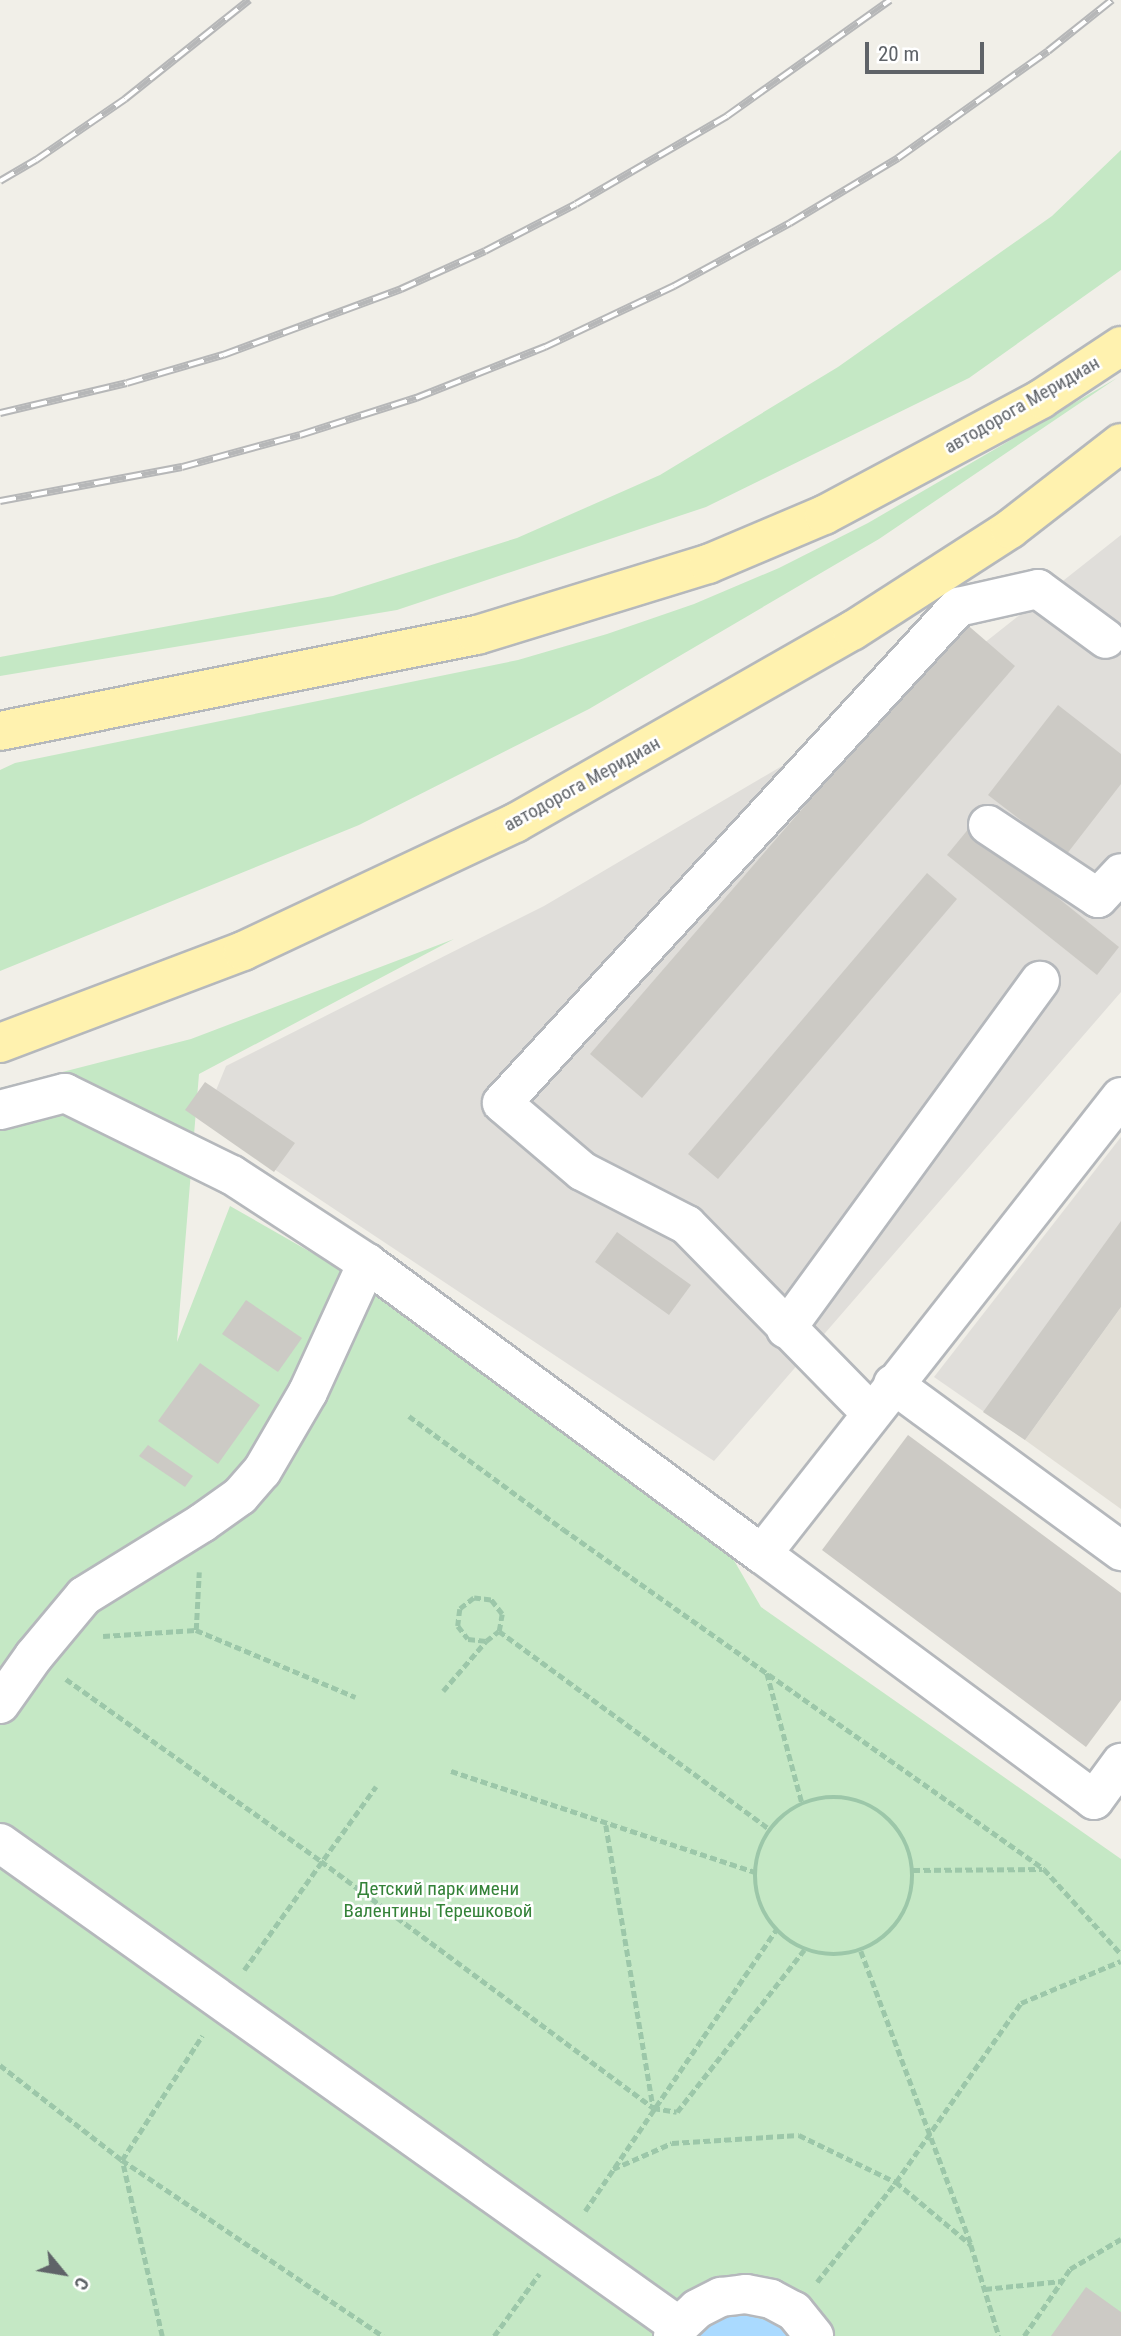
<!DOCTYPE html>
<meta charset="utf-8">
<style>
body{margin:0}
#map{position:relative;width:1121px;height:2336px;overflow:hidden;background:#f1efe8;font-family:"Roboto Condensed",sans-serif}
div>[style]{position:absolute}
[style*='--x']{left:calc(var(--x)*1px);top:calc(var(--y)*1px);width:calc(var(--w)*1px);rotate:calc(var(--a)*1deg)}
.industrial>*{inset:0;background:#e0deda}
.education>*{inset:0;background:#e1ded6}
.green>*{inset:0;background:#c5e8c5}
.water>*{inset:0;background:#aadaff}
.building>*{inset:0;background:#cccac5}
.path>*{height:4.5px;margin-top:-2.25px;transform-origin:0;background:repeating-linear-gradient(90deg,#9cc7a9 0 7px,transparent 0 10.5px)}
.path>.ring{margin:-2.25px;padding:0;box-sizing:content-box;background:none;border:4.5px solid #9cc7a9;border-radius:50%}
.roads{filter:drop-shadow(2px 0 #b5b8bc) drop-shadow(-2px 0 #b5b8bc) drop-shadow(0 2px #b5b8bc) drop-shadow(0 -2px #b5b8bc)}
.minor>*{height:38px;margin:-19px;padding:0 19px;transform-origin:19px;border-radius:19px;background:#fff}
.major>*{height:38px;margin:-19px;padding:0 19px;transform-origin:19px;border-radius:19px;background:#fff2af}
.rail>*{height:8px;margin-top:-4px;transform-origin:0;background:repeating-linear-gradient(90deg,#fff 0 16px,#b6b7b8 0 32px);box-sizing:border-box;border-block:2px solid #b6b7b8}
span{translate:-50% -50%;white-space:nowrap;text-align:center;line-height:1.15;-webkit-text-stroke:5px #fff;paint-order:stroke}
.street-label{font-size:19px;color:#5f6368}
.park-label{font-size:19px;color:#348238}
.north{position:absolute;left:28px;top:2238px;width:70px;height:70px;-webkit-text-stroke:5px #fff;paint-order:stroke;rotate:120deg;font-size:19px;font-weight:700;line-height:28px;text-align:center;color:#5f6368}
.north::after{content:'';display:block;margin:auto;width:24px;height:32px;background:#5f6368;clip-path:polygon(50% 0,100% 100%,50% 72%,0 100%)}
.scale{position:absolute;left:865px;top:42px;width:119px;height:32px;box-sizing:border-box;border:4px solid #5f6368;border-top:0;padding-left:9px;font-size:21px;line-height:24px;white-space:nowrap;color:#5f6368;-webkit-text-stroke:5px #fff;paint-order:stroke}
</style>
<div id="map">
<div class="industrial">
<i style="clip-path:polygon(1121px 535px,1121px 992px,714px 1461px,203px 1122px,226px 1066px,544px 906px,964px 659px)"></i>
<i style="clip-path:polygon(1121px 1137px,1121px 1307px,1025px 1440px,934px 1377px)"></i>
</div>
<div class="education">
<i style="clip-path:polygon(1121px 1307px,1121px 1509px,1025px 1440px)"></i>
</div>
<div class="green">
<i style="clip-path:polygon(1121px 150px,1121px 270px,969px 378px,706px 507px,397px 610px,0 676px,0 657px,333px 596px,517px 538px,660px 475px,838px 367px,1052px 216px)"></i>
<i style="clip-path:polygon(1117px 378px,879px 539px,589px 709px,359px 825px,0 971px,0 770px,15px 763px,518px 660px,607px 634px,694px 604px,779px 568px,868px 523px)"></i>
<i style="clip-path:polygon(454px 939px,199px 1074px,177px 1342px,230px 1206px,384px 1294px,728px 1550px,761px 1607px,1121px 1859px,1121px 2336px,0 2336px,0 1088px,191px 1039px)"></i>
</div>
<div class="water">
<i style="clip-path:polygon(742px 2314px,773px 2322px,791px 2336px,696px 2336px,722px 2318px)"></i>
</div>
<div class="building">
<i style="clip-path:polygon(964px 622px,1015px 666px,642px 1098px,590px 1054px)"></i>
<i style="clip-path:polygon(1058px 705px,1121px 754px,1121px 784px,1066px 855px,988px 795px)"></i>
<i style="clip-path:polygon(970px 827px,1119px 947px,1097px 975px,947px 855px)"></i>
<i style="clip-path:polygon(927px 873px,957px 899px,718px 1179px,688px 1154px)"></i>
<i style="clip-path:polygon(205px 1082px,295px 1143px,274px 1172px,185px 1110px)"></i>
<i style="clip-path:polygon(1121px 1221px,1121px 1307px,1025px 1440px,983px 1412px)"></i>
<i style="clip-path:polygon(617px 1232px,691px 1285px,669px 1315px,595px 1262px)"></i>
<i style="clip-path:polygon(246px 1300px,302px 1338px,278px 1372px,222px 1334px)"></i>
<i style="clip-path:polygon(200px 1363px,260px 1405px,218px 1464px,158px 1421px)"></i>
<i style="clip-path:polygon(908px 1435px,1121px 1593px,1121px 1700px,1086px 1747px,822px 1550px)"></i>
<i style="clip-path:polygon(148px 1445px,193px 1476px,185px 1487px,139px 1456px)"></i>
<i style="clip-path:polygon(1086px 2287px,1121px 2312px,1121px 2336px,1051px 2336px)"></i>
</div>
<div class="path">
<i style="--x:409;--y:1416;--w:191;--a:36.3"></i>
<i style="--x:563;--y:1529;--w:589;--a:35.25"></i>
<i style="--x:1044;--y:1869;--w:115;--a:47.8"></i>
<i style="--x:196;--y:1630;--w:58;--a:-87"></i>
<i style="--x:499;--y:1631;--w:336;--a:36.2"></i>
<i style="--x:103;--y:1636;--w:93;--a:-3.7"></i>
<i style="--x:196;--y:1630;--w:173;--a:22.8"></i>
<i style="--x:767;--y:1673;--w:135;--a:74.9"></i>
<i style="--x:66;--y:1679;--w:313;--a:35.5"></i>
<i style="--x:321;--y:1861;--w:414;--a:36.6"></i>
<i style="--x:653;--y:2108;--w:24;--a:9"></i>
<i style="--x:677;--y:2112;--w:206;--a:-51.9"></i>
<i style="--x:443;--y:1691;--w:66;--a:-49.3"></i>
<i style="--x:486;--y:1641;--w:16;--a:-38"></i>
<i style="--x:499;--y:1631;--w:17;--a:-80"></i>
<i style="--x:502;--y:1614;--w:18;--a:-128"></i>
<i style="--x:491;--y:1600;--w:17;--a:-173"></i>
<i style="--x:474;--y:1598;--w:18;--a:142"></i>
<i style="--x:460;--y:1609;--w:17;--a:97"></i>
<i style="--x:458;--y:1626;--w:16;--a:52"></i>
<i style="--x:468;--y:1639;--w:18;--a:6"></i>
<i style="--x:451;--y:1771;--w:320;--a:18.4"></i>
<i class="ring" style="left:755px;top:1797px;width:153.5px;height:153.5px"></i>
<i style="--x:606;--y:1825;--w:286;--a:80.5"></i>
<i style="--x:913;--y:1870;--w:129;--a:-0.4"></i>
<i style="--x:861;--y:1951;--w:313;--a:69.4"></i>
<i style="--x:244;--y:1970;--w:226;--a:-54.3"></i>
<i style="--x:0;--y:2065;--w:155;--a:37.9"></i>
<i style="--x:122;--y:2160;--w:315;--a:34"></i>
<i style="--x:613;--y:2169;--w:64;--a:-23.8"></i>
<i style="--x:672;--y:2143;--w:127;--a:-3.6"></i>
<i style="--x:799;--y:2135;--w:108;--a:25.9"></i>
<i style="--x:896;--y:2182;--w:98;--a:40"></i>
<i style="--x:971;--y:2245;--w:95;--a:72.9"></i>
<i style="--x:585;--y:2211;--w:340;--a:-55.8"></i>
<i style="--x:817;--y:2282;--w:127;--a:-51.7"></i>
<i style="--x:896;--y:2182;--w:218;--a:-55.1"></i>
<i style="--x:1021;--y:2003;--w:108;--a:-22.8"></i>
<i style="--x:985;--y:2289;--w:77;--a:-5.9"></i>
<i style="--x:162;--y:2336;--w:180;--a:-102.8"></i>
<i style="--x:122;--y:2160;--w:148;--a:-57.2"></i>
<i style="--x:494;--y:2336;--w:77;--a:-54"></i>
<i style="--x:1024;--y:2336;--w:81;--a:-55.5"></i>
<i style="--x:1070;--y:2269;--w:59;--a:-30.5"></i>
</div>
<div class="roads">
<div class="minor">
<i style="--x:988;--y:825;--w:132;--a:33.6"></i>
<i style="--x:1098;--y:898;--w:34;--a:-47"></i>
<i style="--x:0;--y:1110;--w:67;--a:-14.7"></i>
<i style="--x:65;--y:1093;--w:186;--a:26.2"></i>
<i style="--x:232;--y:1175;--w:161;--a:33.1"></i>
<i style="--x:367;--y:1263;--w:491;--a:36.4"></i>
<i style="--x:762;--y:1554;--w:581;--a:-51.85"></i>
<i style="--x:786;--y:1329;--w:431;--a:-53.9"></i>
<i style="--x:893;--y:1384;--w:283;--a:36.2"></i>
<i style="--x:871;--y:1413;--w:263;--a:-134.4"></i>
<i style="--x:687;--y:1225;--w:118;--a:-152.8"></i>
<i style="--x:582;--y:1171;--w:105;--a:-139.6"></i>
<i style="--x:502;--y:1103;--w:674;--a:-47.41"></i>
<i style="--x:958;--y:607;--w:82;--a:-12.7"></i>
<i style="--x:1038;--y:589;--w:84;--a:36.3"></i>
<i style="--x:762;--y:1554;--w:413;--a:36.5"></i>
<i style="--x:1094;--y:1800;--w:46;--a:-53.9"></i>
<i style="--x:0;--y:1704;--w:59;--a:-54.7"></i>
<i style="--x:34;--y:1656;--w:78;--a:-50.2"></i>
<i style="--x:84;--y:1596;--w:139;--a:-31.7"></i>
<i style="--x:202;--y:1523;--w:47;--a:-35.4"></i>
<i style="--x:240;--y:1496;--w:33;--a:-49"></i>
<i style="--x:262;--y:1471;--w:91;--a:-59.8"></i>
<i style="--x:308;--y:1392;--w:142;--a:-65.4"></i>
<i style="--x:0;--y:1843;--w:833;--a:35.43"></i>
<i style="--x:673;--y:2336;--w:12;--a:-59"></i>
<i style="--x:679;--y:2326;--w:25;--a:-43"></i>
<i style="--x:697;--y:2309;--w:27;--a:-27"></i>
<i style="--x:721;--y:2297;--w:25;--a:-7"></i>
<i style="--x:746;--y:2294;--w:25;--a:11"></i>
<i style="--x:771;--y:2299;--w:26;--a:28"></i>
<i style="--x:794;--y:2311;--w:32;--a:51"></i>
</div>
<div class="major">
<i style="--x:0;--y:731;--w:487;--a:-11.4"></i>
<i style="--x:477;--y:635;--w:242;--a:-17.1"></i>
<i style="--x:708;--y:564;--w:126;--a:-22.9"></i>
<i style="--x:824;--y:515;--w:246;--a:-28.1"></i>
<i style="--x:1041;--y:399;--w:96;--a:-33.5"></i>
<i style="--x:0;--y:1043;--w:260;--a:-20.7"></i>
<i style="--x:243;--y:951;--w:301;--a:-25.2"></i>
<i style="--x:515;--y:823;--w:388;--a:-29.7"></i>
<i style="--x:852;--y:631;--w:188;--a:-32.8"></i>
<i style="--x:1010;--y:529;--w:140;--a:-37.8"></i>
</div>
</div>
<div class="rail">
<i style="--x:0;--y:181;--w:42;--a:-30.3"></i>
<i style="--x:36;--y:160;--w:108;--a:-34.4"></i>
<i style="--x:125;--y:99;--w:159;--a:-38.6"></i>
<i style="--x:0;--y:413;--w:130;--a:-13.3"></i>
<i style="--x:127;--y:383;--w:100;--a:-16.3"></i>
<i style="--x:223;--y:355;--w:190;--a:-20.3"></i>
<i style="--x:401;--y:289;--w:92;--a:-24.3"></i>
<i style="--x:485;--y:251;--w:102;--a:-27.3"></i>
<i style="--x:576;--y:204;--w:175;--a:-30.2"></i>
<i style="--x:727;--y:116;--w:200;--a:-35.4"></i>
<i style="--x:0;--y:501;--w:185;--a:-10.6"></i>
<i style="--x:182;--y:467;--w:122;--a:-15.2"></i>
<i style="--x:300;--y:435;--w:122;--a:-17.7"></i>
<i style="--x:416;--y:398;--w:139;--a:-21.6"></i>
<i style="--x:545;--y:347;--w:143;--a:-25.3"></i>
<i style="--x:674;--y:286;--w:132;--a:-28.5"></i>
<i style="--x:790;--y:223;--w:126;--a:-31"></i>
<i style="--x:898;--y:158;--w:184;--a:-35.5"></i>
<i style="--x:1048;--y:51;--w:82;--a:-38.6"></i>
</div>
<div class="street-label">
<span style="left:1022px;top:405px;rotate:-30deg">автодорога Меридиан</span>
<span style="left:582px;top:784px;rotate:-29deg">автодорога Меридиан</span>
</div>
<div class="park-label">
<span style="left:438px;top:1900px">Детский парк имени<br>Валентины Терешковой</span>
</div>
<div class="north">С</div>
<div class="scale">20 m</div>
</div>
